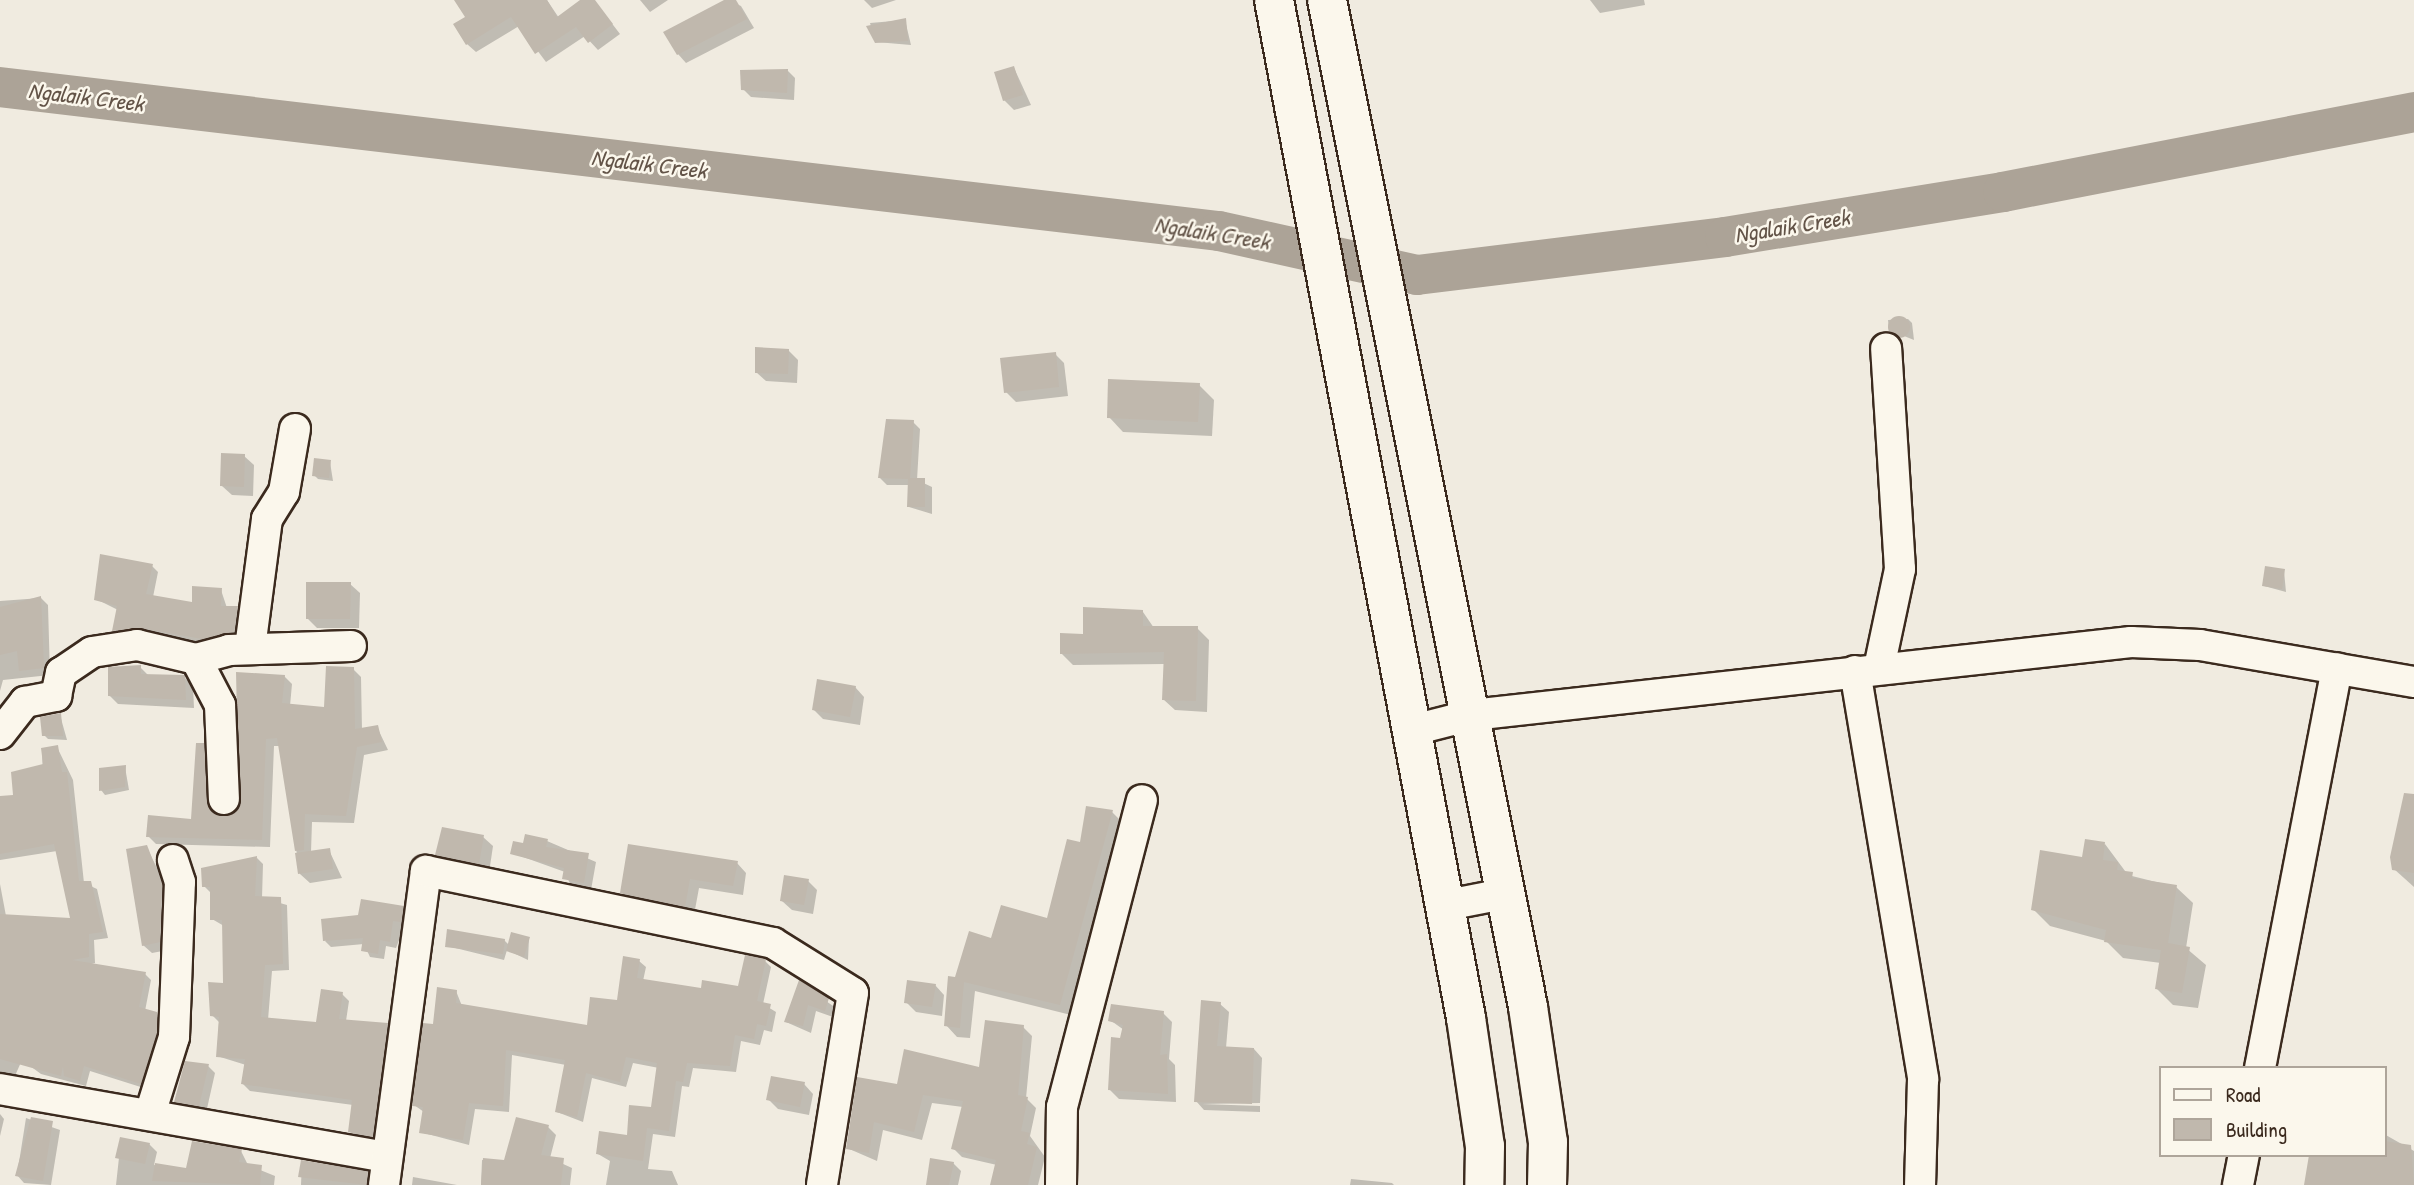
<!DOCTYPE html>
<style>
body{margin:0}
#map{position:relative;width:2414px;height:1185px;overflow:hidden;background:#f0ebe0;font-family:"Patrick Hand",sans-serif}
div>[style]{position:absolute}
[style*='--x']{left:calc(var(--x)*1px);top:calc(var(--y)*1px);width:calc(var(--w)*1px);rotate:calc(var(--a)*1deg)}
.shadow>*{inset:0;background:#0003}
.river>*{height:40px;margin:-20px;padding:0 20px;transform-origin:20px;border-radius:20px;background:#aca397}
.building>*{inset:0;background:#c0b8ad}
.round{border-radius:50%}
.roads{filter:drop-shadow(2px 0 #3b2a1e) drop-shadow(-2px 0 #3b2a1e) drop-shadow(0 2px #3b2a1e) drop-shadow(0 -2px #3b2a1e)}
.minor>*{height:30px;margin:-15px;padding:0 15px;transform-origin:15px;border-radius:15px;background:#fbf7ec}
.major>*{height:38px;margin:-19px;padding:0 19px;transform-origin:19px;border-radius:19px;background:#fbf7ec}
span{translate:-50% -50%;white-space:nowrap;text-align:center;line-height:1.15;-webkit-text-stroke:5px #fbf7ec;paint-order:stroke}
.water-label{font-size:23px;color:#635448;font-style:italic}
.legend{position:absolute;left:2159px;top:1066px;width:228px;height:91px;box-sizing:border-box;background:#fbf7ec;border:2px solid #aea59a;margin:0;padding:9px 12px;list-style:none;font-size:21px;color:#3b2a1e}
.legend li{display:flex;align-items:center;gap:14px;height:35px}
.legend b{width:35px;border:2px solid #aea59a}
</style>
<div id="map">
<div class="shadow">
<i style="clip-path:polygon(456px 0,547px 0,559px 18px,583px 0,594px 0,620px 34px,598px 50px,585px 36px,546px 62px,519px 26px,476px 52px,467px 44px,468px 17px)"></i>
<i style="clip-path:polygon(640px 0,668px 0,650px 12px)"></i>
<i style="clip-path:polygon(727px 0,741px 6px,754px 28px,686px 63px,678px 54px)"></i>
<i style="clip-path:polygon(864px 0,896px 0,872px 8px)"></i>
<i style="clip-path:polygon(1590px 0,1644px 0,1645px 5px,1600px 13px)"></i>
<i style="clip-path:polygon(905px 20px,911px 45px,876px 42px,870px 23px)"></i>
<i style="clip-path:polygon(1014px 68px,1031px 105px,1014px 110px,1004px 100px)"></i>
<i style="clip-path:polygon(788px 71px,795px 78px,794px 100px,751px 97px,743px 89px)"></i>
<i style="clip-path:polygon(1908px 319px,1912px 323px,1914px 340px,1889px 330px,1888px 320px)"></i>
<i style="clip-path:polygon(788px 350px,798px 360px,797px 383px,766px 381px,756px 372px)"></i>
<i style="clip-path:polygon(1055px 354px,1064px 363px,1068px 396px,1016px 402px,1006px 392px)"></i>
<i style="clip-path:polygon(1199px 385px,1214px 400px,1212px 436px,1123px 432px,1109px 417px)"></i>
<i style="clip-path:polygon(913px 422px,920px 429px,917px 480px,932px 487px,932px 514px,909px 507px,909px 485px,887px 485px,880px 478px)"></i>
<i style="clip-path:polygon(244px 456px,254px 465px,253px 496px,232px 495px,222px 486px)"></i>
<i style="clip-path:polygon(330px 462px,333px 481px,318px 479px,314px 475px)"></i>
<i style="clip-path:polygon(152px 566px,158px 572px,153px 597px,193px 604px,221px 590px,227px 608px,244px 615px,241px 639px,210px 645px,148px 634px,121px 637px,114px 630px,118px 610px,96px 599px)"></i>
<i style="clip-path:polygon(2284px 571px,2286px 592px,2264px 586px)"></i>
<i style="clip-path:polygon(350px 584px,360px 593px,359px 628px,317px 628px,307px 618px)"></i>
<i style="clip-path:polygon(41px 598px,48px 605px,50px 675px,3px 680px,0 691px,0 601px)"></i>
<i style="clip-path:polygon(1143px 612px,1154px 628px,1197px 628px,1209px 640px,1207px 712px,1175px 710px,1163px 699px,1165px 664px,1073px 665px,1061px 653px,1085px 635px)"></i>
<i style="clip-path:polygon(140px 667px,149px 676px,184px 677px,193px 686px,194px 708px,118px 704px,109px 695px)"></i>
<i style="clip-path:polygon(353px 669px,361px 677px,362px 730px,377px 727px,388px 750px,364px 755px,354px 823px,312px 822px,311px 852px,329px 850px,342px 878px,310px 883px,300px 874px,280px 746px,274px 746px,270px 847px,156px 844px,148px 836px,193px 821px,203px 745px,211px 753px,217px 815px,224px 818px,241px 809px,284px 676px,292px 684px,290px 706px,326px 709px)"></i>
<i style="clip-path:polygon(855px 687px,864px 697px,860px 725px,823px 719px,813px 709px)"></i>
<i style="clip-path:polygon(60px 715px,67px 740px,48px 739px,44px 735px)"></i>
<i style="clip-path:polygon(57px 747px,73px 780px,84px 883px,97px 889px,108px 938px,94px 940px,95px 963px,87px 965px,145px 974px,151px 980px,145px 1011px,163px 1020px,147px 1089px,90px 1071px,86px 1086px,41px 1074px,22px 1060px,14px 1078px,0 1080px,0 884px,6px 916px,73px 920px,57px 851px,0 860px,0 797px,14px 797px,43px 780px,42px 749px)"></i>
<i style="clip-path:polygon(125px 767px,129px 790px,105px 795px,101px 790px)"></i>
<i style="clip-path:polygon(1112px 812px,1123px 823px,1071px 1015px,975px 991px,970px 1038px,957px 1037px,946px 1025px,956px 979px,992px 940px,1048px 920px,1082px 844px)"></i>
<i style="clip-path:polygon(2414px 814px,2414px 887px,2394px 869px)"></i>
<i style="clip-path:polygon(483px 837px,493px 846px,489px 873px,447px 864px,437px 855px)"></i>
<i style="clip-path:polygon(547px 841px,596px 862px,591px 890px,571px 886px,565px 872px,512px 853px)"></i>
<i style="clip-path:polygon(2105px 844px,2128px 875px,2176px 887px,2193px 903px,2186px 948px,2206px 965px,2198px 1008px,2173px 1005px,2156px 988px,2161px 963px,2123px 958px,2106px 941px,2050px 926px,2033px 909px)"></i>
<i style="clip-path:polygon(146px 846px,170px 894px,168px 950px,152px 953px,143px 945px)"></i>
<i style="clip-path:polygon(257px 858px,263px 864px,262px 898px,287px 905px,289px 970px,272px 971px,268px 1020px,317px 1024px,342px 994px,349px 1001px,346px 1021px,387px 1024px,394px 1031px,379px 1143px,350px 1132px,353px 1105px,250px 1091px,243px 1084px,246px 1065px,217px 1056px,219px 1022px,212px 1015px,225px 985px,224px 926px,212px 919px,211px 893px,204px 886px)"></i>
<i style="clip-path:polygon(737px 863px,746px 873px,743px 895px,699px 888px,694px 915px,631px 902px,622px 893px)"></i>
<i style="clip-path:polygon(808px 881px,817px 890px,813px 914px,792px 910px,782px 901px)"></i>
<i style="clip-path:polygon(403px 907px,409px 914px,396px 948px,386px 946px,384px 959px,370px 957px,364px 944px,331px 947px,325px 941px,360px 917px)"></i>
<i style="clip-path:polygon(529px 938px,528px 960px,507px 950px,504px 960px,447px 946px,504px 940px,509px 945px)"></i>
<i style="clip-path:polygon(639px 961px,646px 967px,643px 981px,702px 990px,740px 988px,765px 961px,771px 967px,763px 1004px,776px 1012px,772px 1032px,764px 1030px,760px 1045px,741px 1041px,736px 1072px,693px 1068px,689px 1087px,682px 1086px,675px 1137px,653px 1134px,648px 1169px,672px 1171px,678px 1185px,606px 1185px,610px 1161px,598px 1154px,628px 1137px,653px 1109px,659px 1068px,633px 1063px,626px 1087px,592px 1078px,583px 1122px,557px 1112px,566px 1065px,512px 1055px,509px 1112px,475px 1109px,469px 1145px,420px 1132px,424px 1112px,414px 1105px,435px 1026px,456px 991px,462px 1006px,588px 1027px,618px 1002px)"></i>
<i style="clip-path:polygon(800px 983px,836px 1008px,833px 1017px,816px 1011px,811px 1033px,786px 1022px)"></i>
<i style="clip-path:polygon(935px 985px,944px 995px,942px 1016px,916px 1012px,906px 1002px)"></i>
<i style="clip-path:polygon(1220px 1004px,1229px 1012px,1226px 1048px,1254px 1049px,1262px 1058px,1260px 1103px,1202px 1104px,1260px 1106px,1260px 1112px,1204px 1110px,1196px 1101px)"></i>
<i style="clip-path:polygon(1163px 1013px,1172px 1022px,1169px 1059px,1175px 1065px,1176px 1102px,1119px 1099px,1110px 1090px,1124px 1030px,1110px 1020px)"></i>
<i style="clip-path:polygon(1023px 1027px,1032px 1036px,1026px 1098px,1036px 1108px,1030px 1136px,1045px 1157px,1038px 1185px,992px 1185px,997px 1165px,962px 1157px,953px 1148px,963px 1107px,932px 1103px,922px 1140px,883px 1130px,877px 1161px,847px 1148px,898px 1086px,980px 1069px)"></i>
<i style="clip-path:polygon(208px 1066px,215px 1073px,206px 1113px,183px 1109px,176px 1101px)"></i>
<i style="clip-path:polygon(804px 1084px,813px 1094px,809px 1115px,778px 1109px,768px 1099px)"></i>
<i style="clip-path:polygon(0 1114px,4px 1119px,0 1136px)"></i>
<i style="clip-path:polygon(26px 1118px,60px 1130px,51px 1185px,24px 1183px,17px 1175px)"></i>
<i style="clip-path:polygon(548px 1127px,556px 1135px,550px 1158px,572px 1168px,570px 1185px,481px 1185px,482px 1160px,505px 1162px)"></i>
<i style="clip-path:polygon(2384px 1134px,2414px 1151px,2414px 1185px,2307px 1185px,2384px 1155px)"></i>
<i style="clip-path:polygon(121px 1139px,149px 1144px,157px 1152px,154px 1165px,188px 1170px,241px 1151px,248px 1165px,275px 1176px,274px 1185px,116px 1185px)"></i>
<i style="clip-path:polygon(302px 1162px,367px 1173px,375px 1185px,301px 1185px)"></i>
<i style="clip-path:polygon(953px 1163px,961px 1171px,958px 1185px,926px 1185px)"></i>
<i style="clip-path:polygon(413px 1177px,457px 1185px,412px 1185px)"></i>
<i style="clip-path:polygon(1351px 1179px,1392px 1183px,1394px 1185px,1350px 1185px)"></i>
</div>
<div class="river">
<i style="--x:0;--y:87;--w:1227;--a:6.74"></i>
<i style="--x:1219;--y:231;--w:203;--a:12.5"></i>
<i style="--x:1417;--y:275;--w:310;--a:-7"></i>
<i style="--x:1725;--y:237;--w:282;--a:-9.2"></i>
<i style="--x:2003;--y:192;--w:419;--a:-11"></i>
</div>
<div class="building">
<i style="clip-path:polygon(454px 0,547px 0,557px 17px,580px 0,595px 0,613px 24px,588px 43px,576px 27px,535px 54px,511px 17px,466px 45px,453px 24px,465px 17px)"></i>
<i style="clip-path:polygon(724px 0,736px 0,747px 19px,677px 55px,663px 32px)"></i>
<i style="clip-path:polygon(906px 18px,908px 41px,875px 43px,866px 26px)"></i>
<i style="clip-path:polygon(1014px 66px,1023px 95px,1003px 101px,994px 72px)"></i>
<i style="clip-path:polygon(788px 69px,787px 93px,741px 90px,740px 70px)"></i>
<i class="round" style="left:1888px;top:316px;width:22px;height:22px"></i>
<i style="clip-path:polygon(755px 347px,789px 349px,788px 374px,755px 373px)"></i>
<i style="clip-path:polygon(1056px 352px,1059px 387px,1004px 393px,1000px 358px)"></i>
<i style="clip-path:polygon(1108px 379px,1200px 383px,1198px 422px,1107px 418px)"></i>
<i style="clip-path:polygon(886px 419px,914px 420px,910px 478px,925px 478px,925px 507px,907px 507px,908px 479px,878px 478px)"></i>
<i style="clip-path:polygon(221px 453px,245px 454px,244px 487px,220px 486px)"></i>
<i style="clip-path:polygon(314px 458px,331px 460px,329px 478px,312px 476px)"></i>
<i style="clip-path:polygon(100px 554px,153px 564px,146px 594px,192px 602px,192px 586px,222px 588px,221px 606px,238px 606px,234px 632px,202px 639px,141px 628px,112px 631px,117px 606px,94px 600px)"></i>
<i style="clip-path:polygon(2265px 566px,2285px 569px,2282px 589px,2262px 586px)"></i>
<i style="clip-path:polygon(306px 582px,351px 582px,350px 619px,306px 619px)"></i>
<i style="clip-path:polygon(41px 596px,44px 668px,19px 671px,17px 651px,0 655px,0 607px)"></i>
<i style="clip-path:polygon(1083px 607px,1143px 610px,1143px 626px,1198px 626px,1196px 701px,1162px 700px,1164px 652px,1060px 654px,1060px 633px,1083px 634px)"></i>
<i style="clip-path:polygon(141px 665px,141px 674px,185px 675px,186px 700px,108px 696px,108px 667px)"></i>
<i style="clip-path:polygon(326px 666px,354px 667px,355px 729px,378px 725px,382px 742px,357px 747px,346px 816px,305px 814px,304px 850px,295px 851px,277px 738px,266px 739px,262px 840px,146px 837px,148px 815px,191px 819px,196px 743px,204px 743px,210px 809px,224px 816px,239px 808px,236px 672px,285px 675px,282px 703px,324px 707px)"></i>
<i style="clip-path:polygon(817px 679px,856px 686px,850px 717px,812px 710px)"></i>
<i style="clip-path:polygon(61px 713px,63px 736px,42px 736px,40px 717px)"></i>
<i style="clip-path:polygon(58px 745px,62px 772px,67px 772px,79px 881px,91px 881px,103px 932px,89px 934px,89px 957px,72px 960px,146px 972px,139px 1007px,157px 1012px,157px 1034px,141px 1084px,84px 1066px,80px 1081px,64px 1076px,63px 1066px,61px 1076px,0 1059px,0 914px,70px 918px,54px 844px,0 854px,0 796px,13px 795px,11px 772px,43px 764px,41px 748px)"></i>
<i style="clip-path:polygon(126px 765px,125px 787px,99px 791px,99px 768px)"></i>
<i style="clip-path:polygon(2404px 793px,2414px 794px,2414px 873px,2392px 870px,2390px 857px)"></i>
<i style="clip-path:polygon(1086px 806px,1113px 810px,1060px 1005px,964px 982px,960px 1028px,944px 1026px,948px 976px,955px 977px,969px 931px,991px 938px,1001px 905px,1047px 918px,1067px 839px,1080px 842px)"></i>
<i style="clip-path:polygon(442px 827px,484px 835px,479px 864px,435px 855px)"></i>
<i style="clip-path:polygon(525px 834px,548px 839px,546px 847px,589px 853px,584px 883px,562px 879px,564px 868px,510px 854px,513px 841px,523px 843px)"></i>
<i style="clip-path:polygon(2085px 839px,2105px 842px,2103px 860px,2118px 862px,2117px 870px,2133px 872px,2132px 878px,2177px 885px,2168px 943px,2190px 947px,2182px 993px,2155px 989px,2161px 950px,2104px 942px,2106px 930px,2031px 910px,2040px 850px,2082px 857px)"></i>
<i style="clip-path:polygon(628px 844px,738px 861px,733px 886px,690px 879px,685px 907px,620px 893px)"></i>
<i style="clip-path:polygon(147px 845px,162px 884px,160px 942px,142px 946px,126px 849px)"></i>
<i style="clip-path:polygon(330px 848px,333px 869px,298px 874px,295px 853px)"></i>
<i style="clip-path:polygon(257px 856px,255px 896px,281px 897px,283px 964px,265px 965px,261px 1017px,316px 1022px,321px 989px,343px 992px,339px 1019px,388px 1023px,373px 1137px,348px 1132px,352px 1100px,241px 1084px,245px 1059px,216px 1057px,219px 1017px,210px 1016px,208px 982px,223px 983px,222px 920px,210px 920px,210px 887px,202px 887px,201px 868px)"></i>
<i style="clip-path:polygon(784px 875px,809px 879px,804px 905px,780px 901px)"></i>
<i style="clip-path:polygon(361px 899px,404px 906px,401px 922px,393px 921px,390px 942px,380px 940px,378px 954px,361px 951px,363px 938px,323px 941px,321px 919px,358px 915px)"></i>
<i style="clip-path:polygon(447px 929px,505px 939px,503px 954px,445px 947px)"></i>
<i style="clip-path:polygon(511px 932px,530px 937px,524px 957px,506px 951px)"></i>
<i style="clip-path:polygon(745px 955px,766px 959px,757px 1001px,771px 1004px,766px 1026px,757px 1024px,754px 1039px,735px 1035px,730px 1066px,687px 1063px,683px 1082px,676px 1081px,669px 1131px,647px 1128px,643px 1161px,596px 1154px,599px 1131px,627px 1135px,629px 1105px,651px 1107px,657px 1063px,626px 1057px,620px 1082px,586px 1073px,577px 1117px,555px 1112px,565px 1060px,506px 1050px,503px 1106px,469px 1103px,463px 1140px,419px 1133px,423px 1107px,412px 1106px,423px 1023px,433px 1024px,437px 987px,457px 990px,456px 1003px,587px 1025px,590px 997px,617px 1000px,623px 956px,640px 959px,637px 978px,701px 988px,702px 980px,738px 986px)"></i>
<i style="clip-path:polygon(799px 980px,829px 998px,825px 1011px,808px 1005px,803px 1026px,784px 1022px)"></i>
<i style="clip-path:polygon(907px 980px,936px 984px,932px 1007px,904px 1003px)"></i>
<i style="clip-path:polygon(1201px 1000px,1221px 1002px,1217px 1046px,1254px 1048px,1252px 1104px,1194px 1102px)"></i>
<i style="clip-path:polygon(1111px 1004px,1164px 1011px,1160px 1055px,1167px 1054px,1168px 1094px,1108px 1090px,1111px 1037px,1120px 1038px,1123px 1025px,1108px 1021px)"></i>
<i style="clip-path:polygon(985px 1020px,1024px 1025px,1018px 1095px,1028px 1097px,1021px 1131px,1030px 1133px,1027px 1144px,1037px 1147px,1028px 1185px,990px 1185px,996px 1160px,951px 1149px,963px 1101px,923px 1095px,914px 1132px,874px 1122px,869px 1153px,846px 1149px,857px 1077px,897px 1084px,904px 1049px,979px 1067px)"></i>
<i style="clip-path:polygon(185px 1061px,209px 1064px,199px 1106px,174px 1102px)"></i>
<i style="clip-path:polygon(771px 1076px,805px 1082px,800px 1107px,766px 1100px)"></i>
<i style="clip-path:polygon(31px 1117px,53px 1121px,43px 1181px,15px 1176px)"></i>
<i style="clip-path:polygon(516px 1117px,549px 1125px,541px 1155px,564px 1158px,561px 1185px,481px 1185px,483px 1158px,504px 1160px)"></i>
<i style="clip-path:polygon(120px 1137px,150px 1143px,145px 1164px,115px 1158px)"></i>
<i style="clip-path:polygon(192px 1141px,242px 1149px,239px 1162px,262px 1165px,260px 1185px,152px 1181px,155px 1163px,186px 1168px)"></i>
<i style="clip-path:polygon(2384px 1141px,2411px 1145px,2414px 1185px,2304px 1185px,2309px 1155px,2384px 1155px)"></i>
<i style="clip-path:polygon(930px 1158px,954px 1162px,949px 1185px,926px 1185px)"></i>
<i style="clip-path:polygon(301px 1160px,368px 1171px,367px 1185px,298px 1177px)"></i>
</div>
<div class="roads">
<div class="minor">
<i style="--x:250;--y:648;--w:130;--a:-82.5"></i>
<i style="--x:267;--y:519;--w:32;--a:-58"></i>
<i style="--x:284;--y:492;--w:64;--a:-80.1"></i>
<i style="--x:196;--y:659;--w:52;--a:62.4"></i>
<i style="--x:220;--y:705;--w:94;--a:87.6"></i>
<i style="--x:1879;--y:668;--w:101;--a:-78"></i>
<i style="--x:1900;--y:569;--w:221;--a:-93.6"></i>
<i style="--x:1855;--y:671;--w:414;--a:80.5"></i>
<i style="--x:1923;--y:1079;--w:106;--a:91.6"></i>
<i style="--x:1409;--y:731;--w:65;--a:-14.3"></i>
<i style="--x:1472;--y:715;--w:663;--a:-6.32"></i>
<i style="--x:2131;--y:642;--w:69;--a:2.5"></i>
<i style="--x:2200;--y:645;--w:217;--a:9.8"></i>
<i style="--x:0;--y:734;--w:41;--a:-52"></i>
<i style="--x:25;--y:702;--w:32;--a:-11"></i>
<i style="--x:56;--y:696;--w:24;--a:-78"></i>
<i style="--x:61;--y:673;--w:37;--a:-34"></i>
<i style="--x:92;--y:652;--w:46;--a:-8.8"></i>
<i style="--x:137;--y:645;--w:61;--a:13.3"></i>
<i style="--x:196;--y:659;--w:34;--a:-15"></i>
<i style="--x:229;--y:650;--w:122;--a:-1.9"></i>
<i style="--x:1442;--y:906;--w:62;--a:-11.1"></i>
<i style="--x:2260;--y:1068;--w:407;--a:-79.1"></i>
<i style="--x:0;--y:1089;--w:393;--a:10"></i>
<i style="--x:150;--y:1114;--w:81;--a:-72.7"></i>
<i style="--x:174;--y:1037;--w:155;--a:-87.8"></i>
<i style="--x:180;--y:882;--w:23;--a:-108"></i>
<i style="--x:384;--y:1185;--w:317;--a:-82.4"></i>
<i style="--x:426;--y:871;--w:354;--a:11.7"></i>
<i style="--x:773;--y:943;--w:94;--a:32"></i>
<i style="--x:853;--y:993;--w:194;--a:99.2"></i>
<i style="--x:1061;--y:1185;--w:78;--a:-89.3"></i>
<i style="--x:1062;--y:1107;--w:317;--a:-75.4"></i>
<i style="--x:2238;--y:1185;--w:31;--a:-79"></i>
</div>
<div class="major">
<i style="--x:1274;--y:0;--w:1036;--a:79.32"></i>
<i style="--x:1466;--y:1018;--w:129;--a:81.6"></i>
<i style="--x:1485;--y:1146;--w:39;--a:91"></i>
<i style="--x:1327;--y:0;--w:1027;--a:78.71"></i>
<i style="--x:1528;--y:1007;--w:136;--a:81.6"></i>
<i style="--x:1548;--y:1142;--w:43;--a:91.3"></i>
</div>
</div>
<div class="water-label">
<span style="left:86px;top:97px;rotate:7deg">Ngalaik Creek</span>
<span style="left:649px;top:164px;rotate:7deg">Ngalaik Creek</span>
<span style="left:1792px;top:226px;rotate:-9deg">Ngalaik Creek</span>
<span style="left:1212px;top:233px;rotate:9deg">Ngalaik Creek</span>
</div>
<ul class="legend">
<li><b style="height:9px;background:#fbf7ec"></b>Road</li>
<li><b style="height:19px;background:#c0b8ad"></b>Building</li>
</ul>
</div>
